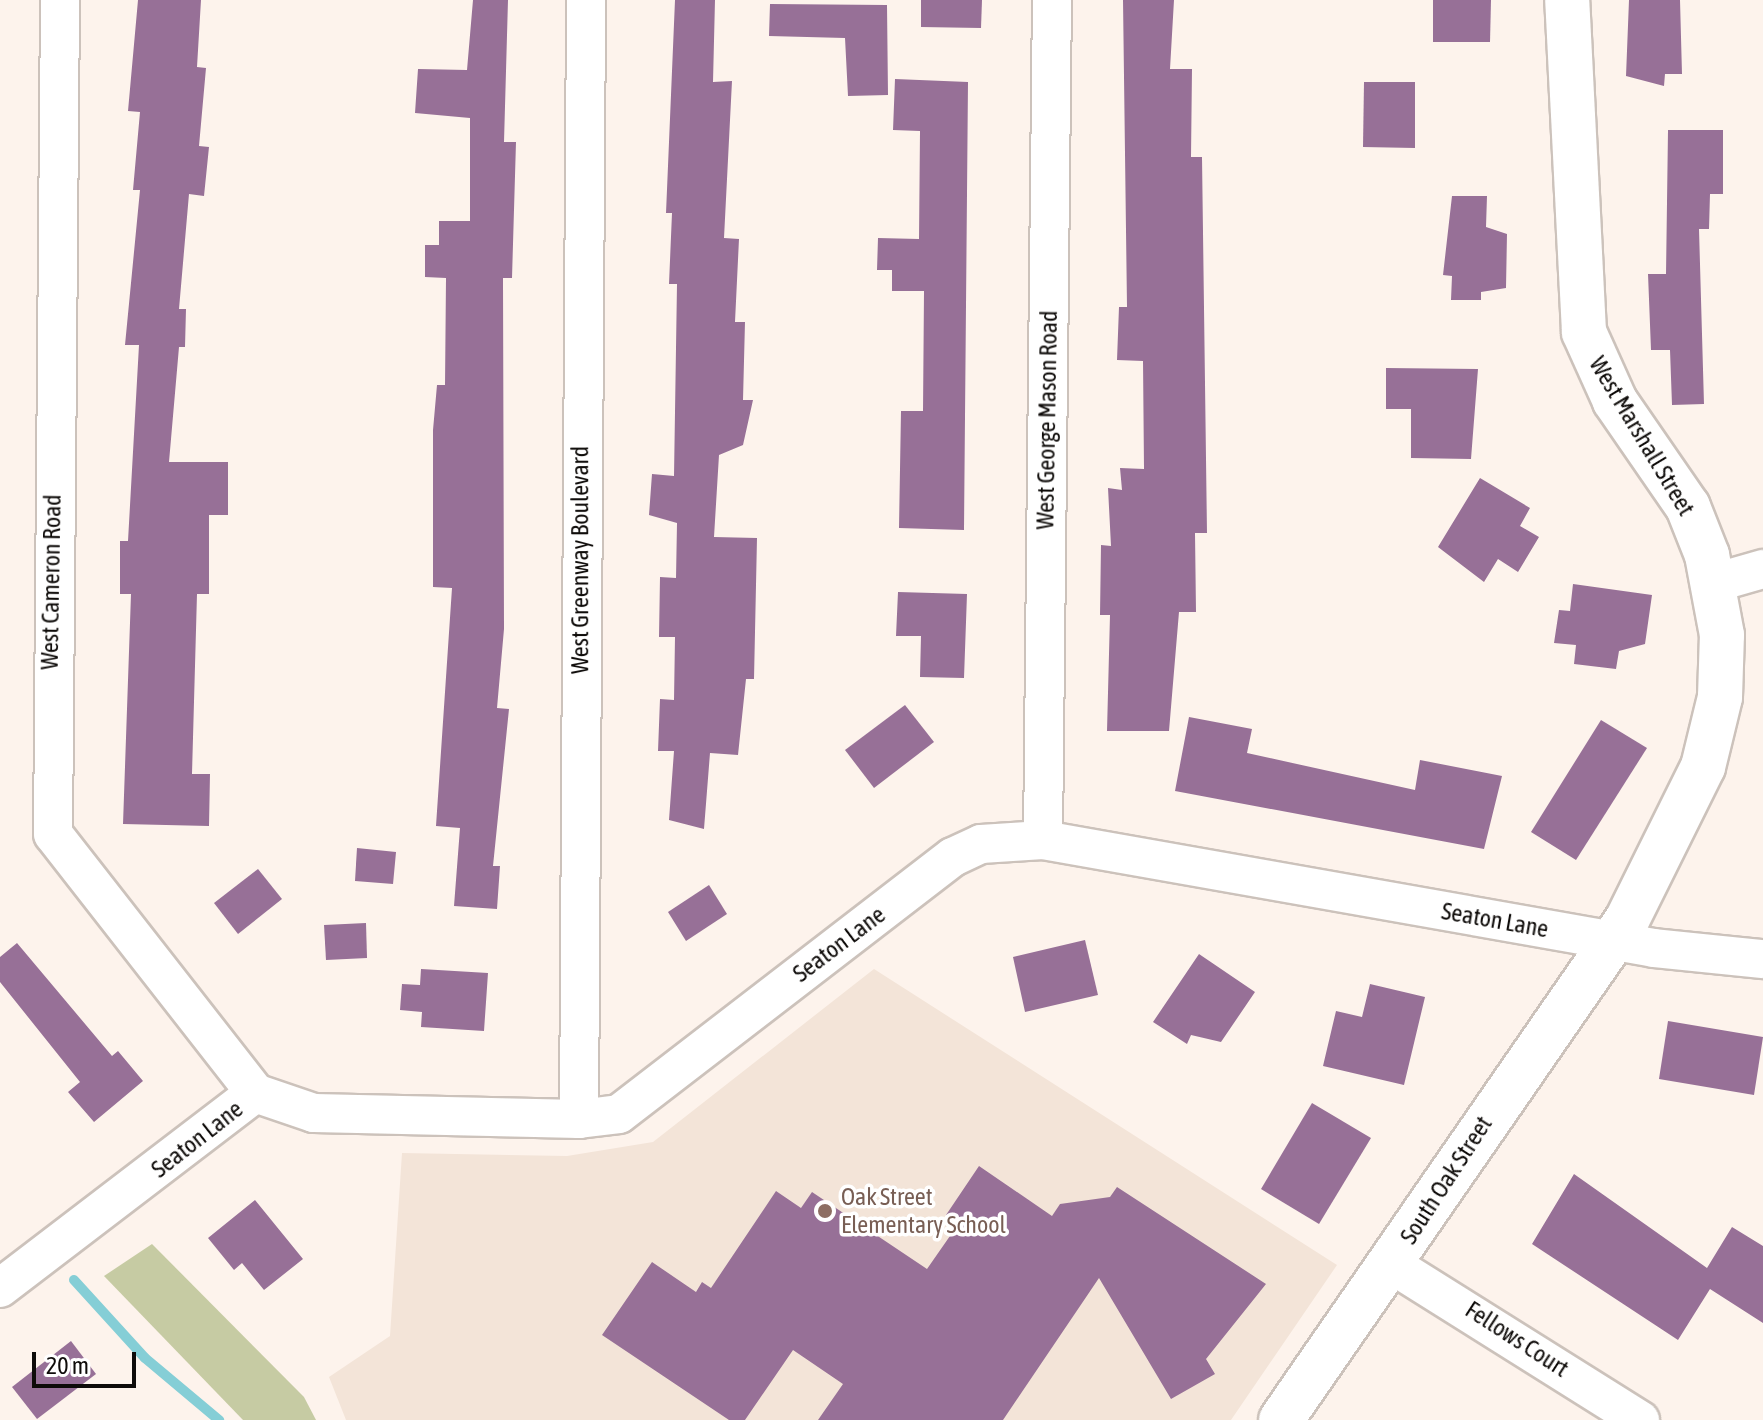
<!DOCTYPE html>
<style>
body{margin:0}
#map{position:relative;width:1763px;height:1420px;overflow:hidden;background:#fdf3ec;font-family:"Asap Condensed",sans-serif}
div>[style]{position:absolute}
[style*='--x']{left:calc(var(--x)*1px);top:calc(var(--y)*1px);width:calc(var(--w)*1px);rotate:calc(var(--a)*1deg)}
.built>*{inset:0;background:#f3e4d8}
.green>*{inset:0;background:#c6cba3}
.stream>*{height:10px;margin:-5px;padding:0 5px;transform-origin:5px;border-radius:5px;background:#85ced6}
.building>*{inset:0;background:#977097}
.roads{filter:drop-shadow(2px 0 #ccc2bb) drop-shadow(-2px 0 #ccc2bb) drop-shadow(0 2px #ccc2bb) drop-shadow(0 -2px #ccc2bb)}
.minor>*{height:38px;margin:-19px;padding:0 19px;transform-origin:19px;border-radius:19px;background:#fff}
.tertiary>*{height:44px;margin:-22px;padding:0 22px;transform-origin:22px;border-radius:22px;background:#fff}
.dots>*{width:22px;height:22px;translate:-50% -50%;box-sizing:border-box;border:4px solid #fff;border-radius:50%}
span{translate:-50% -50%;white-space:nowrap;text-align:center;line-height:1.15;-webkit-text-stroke:7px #fff;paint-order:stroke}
.street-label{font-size:24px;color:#0e0b09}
.education-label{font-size:24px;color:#785e54}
.left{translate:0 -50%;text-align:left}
.scale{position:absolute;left:32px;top:1352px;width:104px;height:36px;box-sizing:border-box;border:4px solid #0e0b09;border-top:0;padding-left:10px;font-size:24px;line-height:28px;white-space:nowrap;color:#0e0b09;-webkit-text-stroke:6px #fff;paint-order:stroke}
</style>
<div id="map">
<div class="built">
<i style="clip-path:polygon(874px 969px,1337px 1265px,1231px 1420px,346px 1420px,329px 1377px,390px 1336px,402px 1153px,567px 1156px,653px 1142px)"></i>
</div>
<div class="green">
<i style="clip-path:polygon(152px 1244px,304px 1397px,316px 1420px,243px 1420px,104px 1276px)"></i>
</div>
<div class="stream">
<i style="--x:74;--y:1280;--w:105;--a:47.7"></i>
<i style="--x:145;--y:1358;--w:97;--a:40"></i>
</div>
<div class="building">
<i style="clip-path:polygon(138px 0,201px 0,197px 67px,206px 68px,199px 146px,209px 147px,204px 196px,189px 194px,179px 309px,186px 309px,185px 347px,179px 347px,169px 462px,228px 462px,228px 515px,209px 515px,209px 594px,197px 594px,192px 774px,210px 774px,209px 826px,123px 824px,131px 594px,120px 594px,120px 541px,128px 541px,139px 345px,125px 345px,140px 190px,133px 190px,140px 112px,128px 111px)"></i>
<i style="clip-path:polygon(473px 0,508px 0,504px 142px,516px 142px,512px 278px,503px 278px,504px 629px,497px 708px,509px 709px,493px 866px,500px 866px,497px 909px,454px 906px,460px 828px,436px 826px,452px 588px,433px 587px,433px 430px,437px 385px,445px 385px,446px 278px,425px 277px,425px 245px,439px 245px,439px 221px,470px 221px,470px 118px,415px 113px,418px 69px,467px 70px)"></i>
<i style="clip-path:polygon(675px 0,715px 0,713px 82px,732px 81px,724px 238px,739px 239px,735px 322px,745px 322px,743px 400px,753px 400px,743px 445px,719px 455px,714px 537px,757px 538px,754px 679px,746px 679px,738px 755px,710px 753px,704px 829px,669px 820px,674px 751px,658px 751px,660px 699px,674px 700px,675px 637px,659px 637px,660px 577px,676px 578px,677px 523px,649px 515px,652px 474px,674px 476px,677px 284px,669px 284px,672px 213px,666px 213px)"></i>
<i style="clip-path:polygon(921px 0,982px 0,981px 28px,921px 27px)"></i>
<i style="clip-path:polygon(1123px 0,1174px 0,1170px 69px,1192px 69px,1191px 157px,1202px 157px,1207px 533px,1195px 533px,1196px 612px,1179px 612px,1169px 731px,1107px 731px,1110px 615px,1100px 615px,1101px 545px,1111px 546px,1108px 488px,1122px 490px,1120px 468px,1144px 469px,1143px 361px,1117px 360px,1119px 307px,1127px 307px)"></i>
<i style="clip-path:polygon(1433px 0,1491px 0,1490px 42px,1433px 42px)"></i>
<i style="clip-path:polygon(1629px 0,1680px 0,1682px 74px,1665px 74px,1664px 86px,1626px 76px)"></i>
<i style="clip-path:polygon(770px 4px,887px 5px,888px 95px,848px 96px,845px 38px,769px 36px)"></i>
<i style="clip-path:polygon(895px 79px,968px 82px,964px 530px,899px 528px,901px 411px,923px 411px,924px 291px,892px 291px,892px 270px,877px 270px,878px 238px,919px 239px,920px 131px,893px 130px)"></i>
<i style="clip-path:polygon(1364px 82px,1415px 82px,1415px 148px,1363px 147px)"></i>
<i style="clip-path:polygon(1668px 130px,1723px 130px,1723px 194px,1710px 194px,1709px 229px,1699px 229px,1704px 404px,1672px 405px,1670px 350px,1651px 350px,1648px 274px,1666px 274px)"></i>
<i style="clip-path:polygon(1452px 196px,1487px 196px,1486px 227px,1507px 234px,1506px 288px,1481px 292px,1481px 300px,1451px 300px,1452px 276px,1443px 275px)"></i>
<i style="clip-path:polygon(1386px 368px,1478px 369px,1471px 459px,1411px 458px,1411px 409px,1386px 409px)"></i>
<i style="clip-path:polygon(1480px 478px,1530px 508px,1520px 526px,1539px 537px,1518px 572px,1498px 559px,1484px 582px,1438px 547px)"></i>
<i style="clip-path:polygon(1573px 584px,1652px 595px,1645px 644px,1619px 651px,1616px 669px,1574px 664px,1576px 645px,1554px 643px,1559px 610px,1570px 611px)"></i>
<i style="clip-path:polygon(898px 592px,967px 594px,964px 678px,920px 677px,921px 636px,896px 636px)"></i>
<i style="clip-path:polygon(905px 705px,934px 742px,874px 788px,845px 750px)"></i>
<i style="clip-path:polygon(1189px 717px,1252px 729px,1247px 753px,1415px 790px,1420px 760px,1502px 776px,1484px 849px,1175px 791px)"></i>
<i style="clip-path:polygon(1601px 720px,1647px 748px,1576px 860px,1531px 832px)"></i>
<i style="clip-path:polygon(357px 848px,396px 852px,393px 884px,355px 881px)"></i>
<i style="clip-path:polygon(258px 869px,282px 899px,238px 934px,214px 903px)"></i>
<i style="clip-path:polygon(709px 885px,727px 914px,686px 941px,668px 912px)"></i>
<i style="clip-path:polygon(366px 923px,367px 958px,326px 960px,324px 925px)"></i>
<i style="clip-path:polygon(1085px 940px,1098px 995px,1025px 1012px,1013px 957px)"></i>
<i style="clip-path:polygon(17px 943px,112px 1056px,118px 1051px,143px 1081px,94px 1122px,68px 1092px,80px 1082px,0 982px,0 957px)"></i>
<i style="clip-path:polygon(1199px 954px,1255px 992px,1221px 1042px,1191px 1035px,1187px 1044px,1153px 1022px)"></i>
<i style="clip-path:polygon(421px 969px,488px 973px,484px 1031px,421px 1027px,422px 1012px,400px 1010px,402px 984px,420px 985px)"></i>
<i style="clip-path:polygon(1370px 984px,1425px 997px,1404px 1085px,1323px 1066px,1336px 1011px,1362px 1017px)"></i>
<i style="clip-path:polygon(1668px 1021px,1763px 1037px,1754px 1095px,1659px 1079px)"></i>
<i style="clip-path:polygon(1312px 1103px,1371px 1138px,1319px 1224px,1261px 1189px)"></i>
<i style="clip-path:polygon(979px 1166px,1052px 1216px,1060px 1204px,1110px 1197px,1117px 1187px,1266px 1284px,1206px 1359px,1215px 1374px,1171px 1399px,1099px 1278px,1003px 1420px,818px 1420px,843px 1384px,793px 1350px,745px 1420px,729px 1420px,602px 1335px,652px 1262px,696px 1292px,702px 1282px,711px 1288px,776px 1191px,801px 1208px,812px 1192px,927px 1269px,959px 1223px,946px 1215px)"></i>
<i style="clip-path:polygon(1574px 1174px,1707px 1268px,1732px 1227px,1763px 1246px,1763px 1323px,1710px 1289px,1678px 1340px,1532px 1244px)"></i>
<i style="clip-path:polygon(255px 1200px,303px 1259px,264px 1290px,242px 1263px,234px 1270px,208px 1238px)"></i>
<i style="clip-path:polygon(71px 1341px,96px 1374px,37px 1419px,12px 1387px)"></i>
</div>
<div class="roads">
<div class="minor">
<i style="--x:60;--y:0;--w:834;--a:90.48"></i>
<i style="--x:53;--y:834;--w:328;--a:52"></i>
<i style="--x:1714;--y:583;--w:51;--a:-15.9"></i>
<i style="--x:1043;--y:840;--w:840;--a:-89.39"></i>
<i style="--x:579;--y:1119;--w:1119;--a:-89.64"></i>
<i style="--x:1391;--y:1264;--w:294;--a:32.1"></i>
<i style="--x:0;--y:1288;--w:321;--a:-37.4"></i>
<i style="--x:255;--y:1093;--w:62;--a:18.7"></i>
<i style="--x:314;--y:1113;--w:265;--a:1.3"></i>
<i style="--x:579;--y:1119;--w:40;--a:-7.1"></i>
<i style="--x:619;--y:1114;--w:421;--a:-37.6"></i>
<i style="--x:953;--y:857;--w:31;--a:-25"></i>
<i style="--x:981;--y:844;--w:62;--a:-3.7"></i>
<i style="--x:1043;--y:840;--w:620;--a:10.02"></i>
<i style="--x:1654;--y:948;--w:110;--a:5.8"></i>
</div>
<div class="tertiary">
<i style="--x:1281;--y:1420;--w:608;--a:-55.32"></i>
<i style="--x:1627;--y:920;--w:171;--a:-63.6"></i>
<i style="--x:1703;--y:767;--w:72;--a:-76.3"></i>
<i style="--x:1720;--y:697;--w:62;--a:-88.2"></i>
<i style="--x:1722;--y:635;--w:81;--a:-100.6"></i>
<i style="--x:1707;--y:555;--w:52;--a:-111.6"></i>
<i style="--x:1688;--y:507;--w:129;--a:-124.6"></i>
<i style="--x:1615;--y:401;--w:76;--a:-114.2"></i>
<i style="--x:1584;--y:332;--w:332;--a:-92.9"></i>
</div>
</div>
<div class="dots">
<i style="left:825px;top:1211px;background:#8d6e63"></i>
</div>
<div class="street-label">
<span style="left:1047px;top:420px;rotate:-89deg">West George Mason Road</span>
<span style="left:1642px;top:436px;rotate:59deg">West Marshall Street</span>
<span style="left:580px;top:560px;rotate:-90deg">West Greenway Boulevard</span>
<span style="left:51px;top:582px;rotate:-89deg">West Cameron Road</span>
<span style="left:1495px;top:920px;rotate:10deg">Seaton Lane</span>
<span style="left:839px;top:944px;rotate:-37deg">Seaton Lane</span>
<span style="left:197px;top:1139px;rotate:-38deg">Seaton Lane</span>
<span style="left:1446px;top:1180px;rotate:-57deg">South Oak Street</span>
<span style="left:1517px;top:1339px;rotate:33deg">Fellows Court</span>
</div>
<div class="education-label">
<span class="left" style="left:841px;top:1211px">Oak Street<br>Elementary School</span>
</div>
<div class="scale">20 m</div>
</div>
